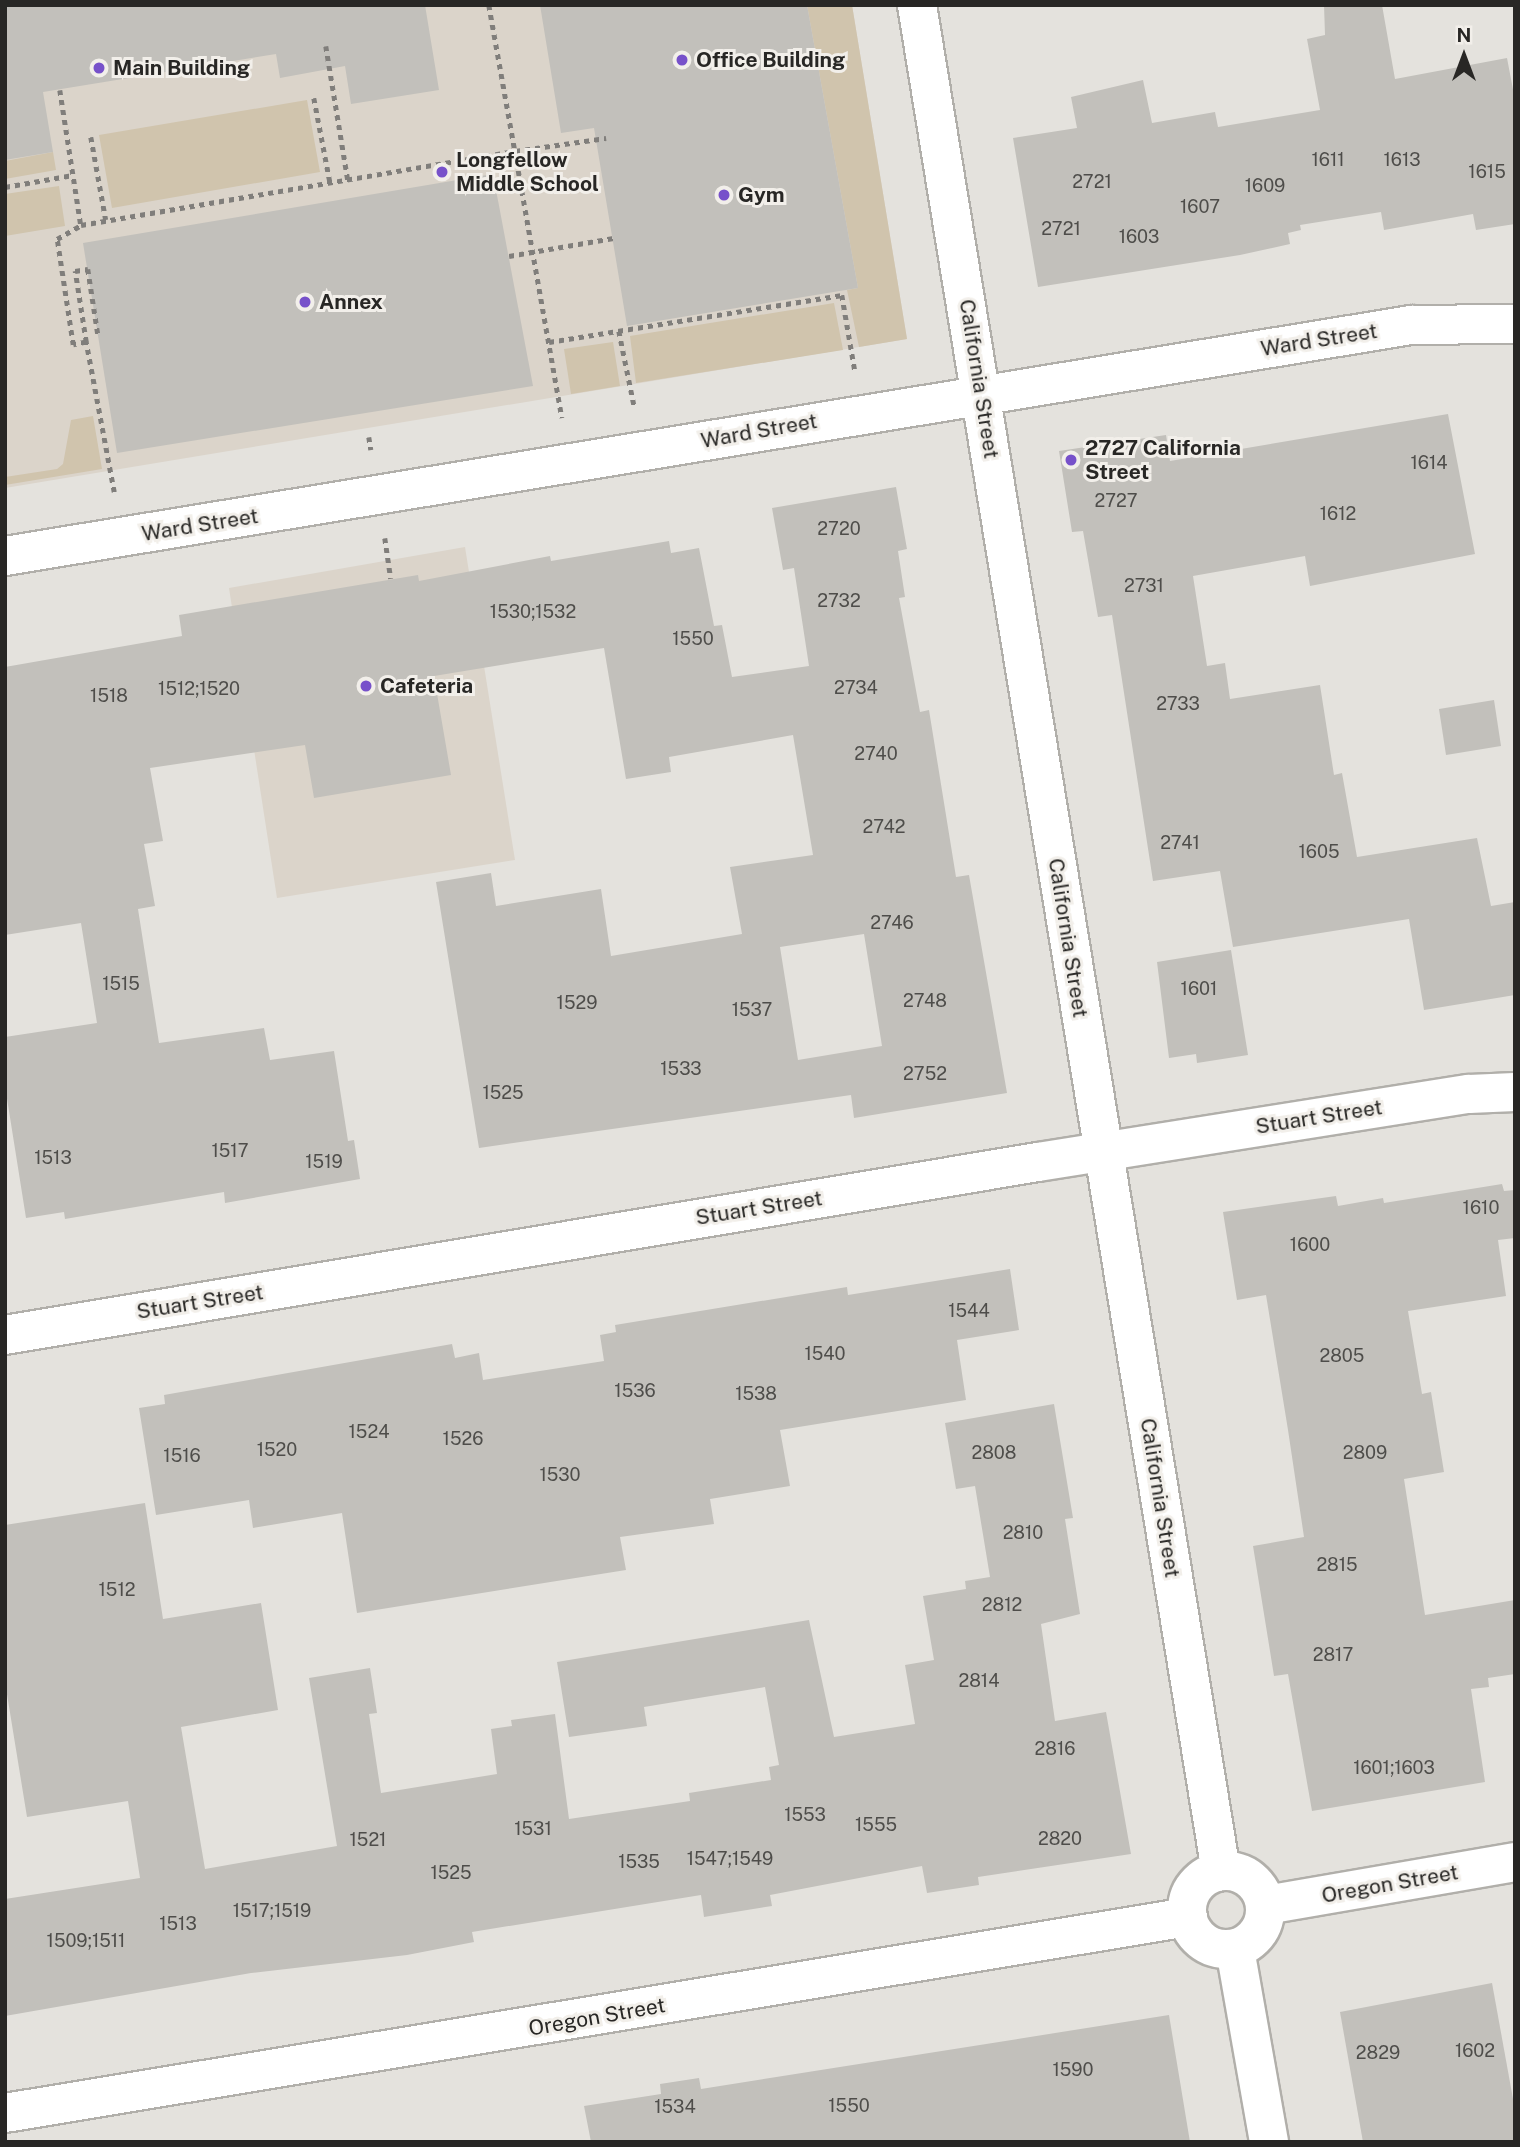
<!DOCTYPE html>
<style>
body{margin:0}
#map{position:relative;width:1520px;height:2147px;overflow:hidden;background:#e4e2dd;font-family:"Public Sans",sans-serif}
div>[style]{position:absolute}
[style*='--x']{left:calc(var(--x)*1px);top:calc(var(--y)*1px);width:calc(var(--w)*1px);rotate:calc(var(--a)*1deg)}
.built>*{inset:0;background:#dbd4ca}
.green>*{inset:0;background:#d0c4ad}
.building>*{inset:0;background:#c2c0bb}
.path>*{height:4.5px;margin-top:-2.25px;transform-origin:0;background:repeating-linear-gradient(90deg,#807e7b 0 5px,transparent 0 10px)}
.roads{filter:drop-shadow(2px 0 #b1afaa) drop-shadow(-2px 0 #b1afaa) drop-shadow(0 2px #b1afaa) drop-shadow(0 -2px #b1afaa)}
.street>*{height:38px;margin:-19px;padding:0 19px;transform-origin:19px;border-radius:19px;background:#fff}
.street>.ring{margin:-19px;padding:0;box-sizing:content-box;background:none;border:38px solid #fff;border-radius:50%}
.dots>*{width:19px;height:19px;translate:-50% -50%;box-sizing:border-box;border:4px solid #f2efea;border-radius:50%}
span{translate:-50% -50%;white-space:nowrap;text-align:center;line-height:1.15;-webkit-text-stroke:6px #f2efea;paint-order:stroke}
.number-label{font-size:18px;color:#4e4d4a}
.number-label span{-webkit-text-stroke-width:0}
.poi-label{font-size:21px;color:#282725;font-weight:700}
.left{translate:0 -50%;text-align:left}
.street-label{font-size:21px;color:#282725}
.frame{position:absolute;inset:0;border:7px solid #282725;pointer-events:none}
.north{position:absolute;left:1429px;top:21px;width:70px;height:70px;-webkit-text-stroke:5px #f2efea;paint-order:stroke;rotate:0deg;font-size:19px;font-weight:700;line-height:28px;text-align:center;color:#282725}
.north::after{content:'';display:block;margin:auto;width:24px;height:32px;background:#282725;clip-path:polygon(50% 0,100% 100%,50% 72%,0 100%)}
</style>
<div id="map">
<div class="built">
<i style="clip-path:polygon(5px 5px,852px 5px,907px 339px,5px 488px)"></i>
<i style="clip-path:polygon(465px 547px,515px 860px,277px 898px,229px 588px)"></i>
</div>
<div class="green">
<i style="clip-path:polygon(807px 5px,852px 5px,907px 339px,859px 347px,847px 290px,858px 288px)"></i>
<i style="clip-path:polygon(307px 100px,320px 172px,112px 208px,99px 135px)"></i>
<i style="clip-path:polygon(53px 152px,56px 170px,5px 179px,5px 161px)"></i>
<i style="clip-path:polygon(59px 186px,65px 226px,5px 236px,5px 194px)"></i>
<i style="clip-path:polygon(834px 303px,843px 350px,636px 383px,630px 336px)"></i>
<i style="clip-path:polygon(613px 342px,620px 386px,571px 394px,564px 349px)"></i>
<i style="clip-path:polygon(93px 416px,102px 469px,5px 485px,5px 477px,57px 469px,63px 464px,71px 420px)"></i>
</div>
<div class="building">
<i style="clip-path:polygon(5px 5px,425px 5px,439px 90px,351px 104px,345px 66px,280px 78px,276px 54px,43px 92px,53px 152px,5px 160px)"></i>
<i style="clip-path:polygon(540px 5px,807px 5px,858px 288px,627px 326px,594px 128px,561px 133px)"></i>
<i style="clip-path:polygon(1324px 5px,1382px 5px,1395px 79px,1507px 58px,1515px 100px,1515px 224px,1476px 230px,1473px 214px,1384px 230px,1381px 212px,1300px 225px,1301px 230px,1288px 233px,1290px 244px,1240px 255px,1038px 287px,1013px 138px,1077px 128px,1071px 97px,1143px 80px,1152px 123px,1215px 112px,1218px 127px,1320px 110px,1307px 39px,1325px 35px)"></i>
<i style="clip-path:polygon(493px 174px,533px 386px,117px 453px,83px 243px)"></i>
<i style="clip-path:polygon(1448px 414px,1475px 554px,1310px 586px,1305px 556px,1193px 576px,1207px 666px,1225px 663px,1230px 699px,1320px 685px,1334px 775px,1342px 773px,1357px 857px,1477px 838px,1491px 906px,1515px 902px,1515px 995px,1424px 1010px,1409px 919px,1233px 947px,1220px 871px,1153px 881px,1112px 615px,1098px 617px,1083px 531px,1072px 532px,1059px 451px,1166px 435px,1170px 461px)"></i>
<i style="clip-path:polygon(evenodd,896px 487px,907px 549px,898px 551px,905px 597px,899px 598px,920px 712px,929px 710px,956px 877px,969px 875px,1007px 1093px,854px 1118px,851px 1095px,479px 1148px,436px 882px,491px 873px,496px 906px,601px 889px,611px 956px,742px 934px,730px 867px,813px 855px,793px 735px,669px 757px,671px 772px,626px 779px,604px 648px,434px 676px,451px 775px,314px 798px,305px 745px,150px 768px,163px 841px,144px 844px,155px 906px,138px 909px,159px 1043px,264px 1028px,270px 1060px,334px 1051px,348px 1141px,354px 1140px,360px 1179px,225px 1203px,224px 1192px,65px 1219px,64px 1212px,26px 1218px,5px 1086px,5px 1037px,97px 1023px,81px 923px,5px 935px,5px 667px,182px 636px,179px 615px,418px 575px,419px 581px,550px 556px,551px 561px,669px 541px,671px 553px,699px 548px,714px 626px,722px 625px,732px 677px,809px 666px,794px 568px,783px 570px,772px 508px,896px 487px,864px 934px,882px 1046px,798px 1060px,780px 947px,864px 934px)"></i>
<i style="clip-path:polygon(1494px 700px,1501px 746px,1446px 755px,1439px 709px)"></i>
<i style="clip-path:polygon(1231px 950px,1248px 1055px,1197px 1063px,1196px 1054px,1169px 1058px,1157px 962px)"></i>
<i style="clip-path:polygon(1502px 1184px,1504px 1191px,1515px 1190px,1515px 1238px,1498px 1240px,1506px 1296px,1408px 1311px,1422px 1394px,1431px 1392px,1444px 1472px,1404px 1479px,1425px 1615px,1515px 1600px,1515px 1674px,1488px 1678px,1489px 1687px,1471px 1689px,1485px 1782px,1312px 1811px,1288px 1674px,1274px 1676px,1253px 1546px,1304px 1537px,1288px 1430px,1266px 1295px,1237px 1300px,1223px 1212px,1336px 1196px,1338px 1206px,1383px 1198px,1384px 1203px)"></i>
<i style="clip-path:polygon(1010px 1269px,1019px 1330px,957px 1340px,966px 1400px,780px 1430px,790px 1486px,710px 1499px,714px 1524px,620px 1537px,626px 1570px,357px 1613px,342px 1513px,253px 1528px,249px 1500px,156px 1515px,139px 1408px,165px 1404px,164px 1395px,452px 1344px,455px 1358px,479px 1353px,483px 1380px,604px 1361px,600px 1335px,616px 1332px,615px 1325px,847px 1287px,848px 1295px)"></i>
<i style="clip-path:polygon(1054px 1404px,1073px 1518px,1065px 1519px,1080px 1614px,1041px 1624px,1055px 1721px,1106px 1712px,1131px 1854px,978px 1877px,979px 1885px,927px 1893px,922px 1866px,770px 1895px,772px 1906px,704px 1917px,701px 1895px,472px 1932px,474px 1942px,407px 1955px,251px 1973px,5px 2016px,5px 1899px,140px 1878px,128px 1801px,27px 1817px,5px 1682px,5px 1525px,145px 1503px,163px 1619px,261px 1603px,278px 1710px,181px 1727px,205px 1869px,337px 1846px,309px 1678px,370px 1668px,377px 1713px,369px 1714px,381px 1793px,497px 1774px,491px 1729px,512px 1726px,511px 1720px,555px 1714px,569px 1819px,690px 1801px,689px 1793px,771px 1780px,769px 1767px,779px 1765px,765px 1687px,644px 1707px,647px 1726px,569px 1737px,557px 1662px,809px 1620px,834px 1737px,915px 1724px,905px 1665px,934px 1660px,923px 1596px,966px 1589px,965px 1581px,990px 1577px,975px 1486px,956px 1489px,945px 1423px)"></i>
<i style="clip-path:polygon(1492px 1983px,1515px 2110px,1515px 2142px,1363px 2142px,1340px 2012px)"></i>
<i style="clip-path:polygon(1169px 2015px,1190px 2142px,591px 2142px,584px 2106px,661px 2094px,660px 2084px,699px 2078px,701px 2089px)"></i>
</div>
<div class="path">
<i style="--x:489;--y:5;--w:148;--a:79.9"></i>
<i style="--x:515;--y:151;--w:92;--a:-8.1"></i>
<i style="--x:326;--y:46;--w:136;--a:80.7"></i>
<i style="--x:60;--y:90;--w:137;--a:81.2"></i>
<i style="--x:314;--y:98;--w:86;--a:79.2"></i>
<i style="--x:91;--y:137;--w:84;--a:79.8"></i>
<i style="--x:5;--y:187;--w:69;--a:-10"></i>
<i style="--x:509;--y:256;--w:106;--a:-9.8"></i>
<i style="--x:619;--y:331;--w:76;--a:78.5"></i>
<i style="--x:86;--y:342;--w:72;--a:-98.8"></i>
<i style="--x:75;--y:271;--w:13;--a:-9"></i>
<i style="--x:88;--y:269;--w:66;--a:81.3"></i>
<i style="--x:549;--y:342;--w:297;--a:-9.1"></i>
<i style="--x:842;--y:295;--w:77;--a:80.3"></i>
<i style="--x:369;--y:437;--w:13;--a:81"></i>
<i style="--x:114;--y:492;--w:153;--a:-100.6"></i>
<i style="--x:86;--y:342;--w:13;--a:167"></i>
<i style="--x:73;--y:345;--w:107;--a:-98.6"></i>
<i style="--x:57;--y:239;--w:28;--a:-30"></i>
<i style="--x:81;--y:225;--w:440;--a:-9.7"></i>
<i style="--x:515;--y:151;--w:271;--a:80"></i>
<i style="--x:385;--y:538;--w:41;--a:81.7"></i>
</div>
<div class="roads">
<div class="street">
<i style="--x:917;--y:5;--w:1891;--a:80.75"></i>
<i style="--x:5;--y:556;--w:1425;--a:-9.33"></i>
<i style="--x:1411;--y:325;--w:104;--a:-0.6"></i>
<i style="--x:5;--y:1335;--w:1047;--a:-9.51"></i>
<i style="--x:1038;--y:1162;--w:436;--a:-9"></i>
<i style="--x:1469;--y:1094;--w:46;--a:-2.5"></i>
<i class="ring" style="left:1187px;top:1871px;width:40px;height:40px"></i>
<i style="--x:1266;--y:1905;--w:253;--a:-9.8"></i>
<i style="--x:1235;--y:1949;--w:196;--a:80"></i>
<i style="--x:5;--y:2113;--w:1199;--a:-9.41"></i>
</div>
</div>
<div class="dots">
<i style="left:682px;top:60px;background:#7751ca"></i>
<i style="left:99px;top:68px;background:#7751ca"></i>
<i style="left:442px;top:172px;background:#7751ca"></i>
<i style="left:724px;top:195px;background:#7751ca"></i>
<i style="left:305px;top:302px;background:#7751ca"></i>
<i style="left:1071px;top:460px;background:#7751ca"></i>
<i style="left:366px;top:686px;background:#7751ca"></i>
</div>
<div class="number-label">
<span style="left:1328px;top:160px">1611</span>
<span style="left:1402px;top:160px">1613</span>
<span style="left:1487px;top:172px">1615</span>
<span style="left:1092px;top:182px">2721</span>
<span style="left:1265px;top:186px">1609</span>
<span style="left:1200px;top:207px">1607</span>
<span style="left:1061px;top:229px">2721</span>
<span style="left:1139px;top:237px">1603</span>
<span style="left:1429px;top:463px">1614</span>
<span style="left:1116px;top:501px">2727</span>
<span style="left:1338px;top:514px">1612</span>
<span style="left:839px;top:529px">2720</span>
<span style="left:1144px;top:586px">2731</span>
<span style="left:839px;top:601px">2732</span>
<span style="left:533px;top:612px">1530;1532</span>
<span style="left:693px;top:639px">1550</span>
<span style="left:856px;top:688px">2734</span>
<span style="left:199px;top:689px">1512;1520</span>
<span style="left:109px;top:696px">1518</span>
<span style="left:1178px;top:704px">2733</span>
<span style="left:876px;top:754px">2740</span>
<span style="left:884px;top:827px">2742</span>
<span style="left:1180px;top:843px">2741</span>
<span style="left:1319px;top:852px">1605</span>
<span style="left:892px;top:923px">2746</span>
<span style="left:121px;top:984px">1515</span>
<span style="left:1199px;top:989px">1601</span>
<span style="left:925px;top:1001px">2748</span>
<span style="left:577px;top:1003px">1529</span>
<span style="left:752px;top:1010px">1537</span>
<span style="left:681px;top:1069px">1533</span>
<span style="left:925px;top:1074px">2752</span>
<span style="left:503px;top:1093px">1525</span>
<span style="left:230px;top:1151px">1517</span>
<span style="left:53px;top:1158px">1513</span>
<span style="left:324px;top:1162px">1519</span>
<span style="left:1481px;top:1208px">1610</span>
<span style="left:1310px;top:1245px">1600</span>
<span style="left:969px;top:1311px">1544</span>
<span style="left:825px;top:1354px">1540</span>
<span style="left:1342px;top:1356px">2805</span>
<span style="left:635px;top:1391px">1536</span>
<span style="left:756px;top:1394px">1538</span>
<span style="left:369px;top:1432px">1524</span>
<span style="left:463px;top:1439px">1526</span>
<span style="left:277px;top:1450px">1520</span>
<span style="left:994px;top:1453px">2808</span>
<span style="left:1365px;top:1453px">2809</span>
<span style="left:182px;top:1456px">1516</span>
<span style="left:560px;top:1475px">1530</span>
<span style="left:1023px;top:1533px">2810</span>
<span style="left:1337px;top:1565px">2815</span>
<span style="left:117px;top:1590px">1512</span>
<span style="left:1002px;top:1605px">2812</span>
<span style="left:1333px;top:1655px">2817</span>
<span style="left:979px;top:1681px">2814</span>
<span style="left:1055px;top:1749px">2816</span>
<span style="left:1394px;top:1768px">1601;1603</span>
<span style="left:805px;top:1815px">1553</span>
<span style="left:876px;top:1825px">1555</span>
<span style="left:533px;top:1829px">1531</span>
<span style="left:1060px;top:1839px">2820</span>
<span style="left:368px;top:1840px">1521</span>
<span style="left:730px;top:1859px">1547;1549</span>
<span style="left:639px;top:1862px">1535</span>
<span style="left:451px;top:1873px">1525</span>
<span style="left:272px;top:1911px">1517;1519</span>
<span style="left:178px;top:1924px">1513</span>
<span style="left:86px;top:1941px">1509;1511</span>
<span style="left:1475px;top:2051px">1602</span>
<span style="left:1378px;top:2053px">2829</span>
<span style="left:1073px;top:2070px">1590</span>
<span style="left:849px;top:2106px">1550</span>
<span style="left:675px;top:2107px">1534</span>
</div>
<div class="poi-label">
<span class="left" style="left:696px;top:60px">Office Building</span>
<span class="left" style="left:113px;top:68px">Main Building</span>
<span class="left" style="left:456px;top:172px">Longfellow<br>Middle School</span>
<span class="left" style="left:738px;top:195px">Gym</span>
<span class="left" style="left:319px;top:302px">Annex</span>
<span class="left" style="left:1085px;top:460px">2727 California<br>Street</span>
<span class="left" style="left:380px;top:686px">Cafeteria</span>
</div>
<div class="street-label">
<span style="left:1319px;top:340px;rotate:-9deg">Ward Street</span>
<span style="left:979px;top:379px;rotate:81deg">California Street</span>
<span style="left:759px;top:431px;rotate:-10deg">Ward Street</span>
<span style="left:200px;top:525px;rotate:-9deg">Ward Street</span>
<span style="left:1068px;top:938px;rotate:81deg">California Street</span>
<span style="left:1319px;top:1117px;rotate:-9deg">Stuart Street</span>
<span style="left:759px;top:1208px;rotate:-9deg">Stuart Street</span>
<span style="left:200px;top:1302px;rotate:-9deg">Stuart Street</span>
<span style="left:1160px;top:1498px;rotate:81deg">California Street</span>
<span style="left:1390px;top:1884px;rotate:-10deg">Oregon Street</span>
<span style="left:597px;top:2017px;rotate:-10deg">Oregon Street</span>
</div>
<div class="frame"></div>
<div class="north">N</div>
</div>
